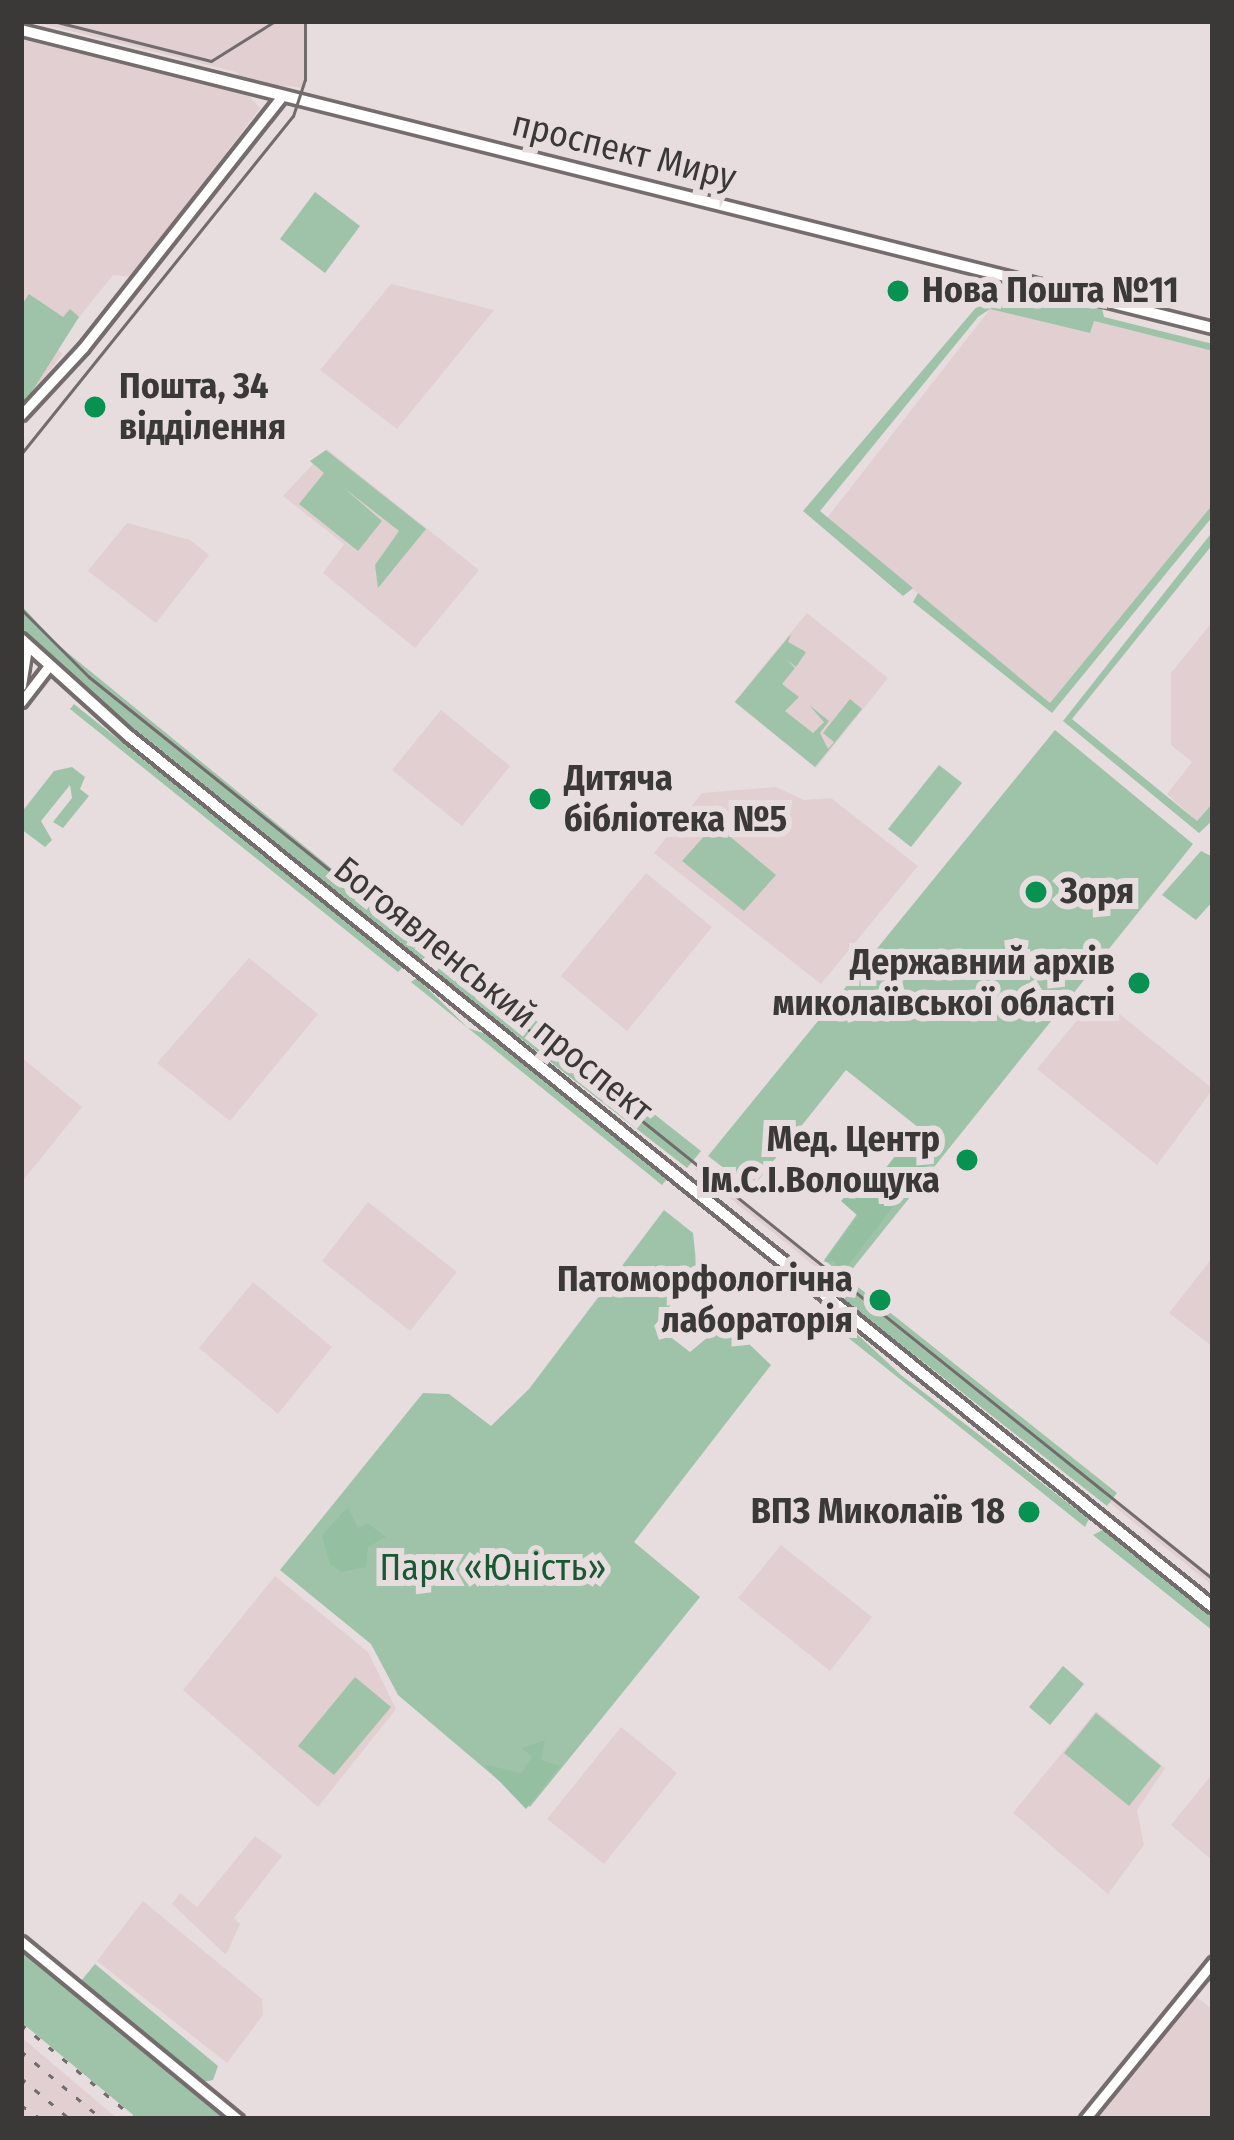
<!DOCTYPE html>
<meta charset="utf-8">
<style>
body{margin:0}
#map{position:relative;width:1234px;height:2140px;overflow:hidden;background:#e7ddde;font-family:"Fira Sans Condensed",sans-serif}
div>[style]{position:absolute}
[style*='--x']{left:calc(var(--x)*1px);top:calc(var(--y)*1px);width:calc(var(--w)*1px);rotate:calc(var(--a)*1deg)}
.built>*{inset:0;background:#e2cfd1}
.green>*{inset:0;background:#9fc3a9}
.forest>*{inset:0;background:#95bfa1}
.roads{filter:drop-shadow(3px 0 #746c6d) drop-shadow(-3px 0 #746c6d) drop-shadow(0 3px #746c6d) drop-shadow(0 -3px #746c6d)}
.tertiary>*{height:9px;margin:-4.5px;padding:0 4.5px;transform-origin:4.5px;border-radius:4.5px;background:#fff}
.secondary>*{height:10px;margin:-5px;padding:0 5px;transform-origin:5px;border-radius:5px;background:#fff}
.tram>*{height:3px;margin:-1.5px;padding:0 1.5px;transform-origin:1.5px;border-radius:1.5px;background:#726c6d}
.rail>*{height:3px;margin-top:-1.5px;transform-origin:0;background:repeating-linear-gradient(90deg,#726c6d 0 6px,transparent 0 18px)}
.dots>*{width:33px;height:33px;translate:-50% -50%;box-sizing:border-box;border:6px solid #e7ddde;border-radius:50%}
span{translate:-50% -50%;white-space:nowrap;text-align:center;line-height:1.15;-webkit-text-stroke:12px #e7ddde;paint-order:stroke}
.street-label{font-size:36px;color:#3b3838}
.poi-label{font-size:36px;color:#3b3838;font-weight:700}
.left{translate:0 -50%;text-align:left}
.right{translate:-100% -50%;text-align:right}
.park-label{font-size:36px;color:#165933}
.frame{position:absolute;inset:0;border:24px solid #3b3838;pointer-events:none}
</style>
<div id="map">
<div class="built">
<i style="clip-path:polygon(30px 21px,307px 21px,306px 88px,244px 82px,236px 72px)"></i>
<i style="clip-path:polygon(21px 39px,248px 95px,260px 108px,133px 277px,113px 275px,55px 347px,62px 354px,21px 409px)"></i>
<i style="clip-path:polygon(391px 284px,494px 310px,397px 429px,320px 370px)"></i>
<i style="clip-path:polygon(990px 309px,1089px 333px,1093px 321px,1213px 351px,1213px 504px,1050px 703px,827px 518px)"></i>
<i style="clip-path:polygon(327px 449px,479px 570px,415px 648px,323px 573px,344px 544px,283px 496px)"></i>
<i style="clip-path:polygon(127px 523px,190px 540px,209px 555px,156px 623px,88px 571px)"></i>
<i style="clip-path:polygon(807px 613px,888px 678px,816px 768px,734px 702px)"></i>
<i style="clip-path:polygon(1213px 621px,1213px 803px,1198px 822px,1167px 794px,1192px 762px,1171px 745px,1171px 673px)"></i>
<i style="clip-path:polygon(441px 710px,510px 766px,462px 826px,392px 770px)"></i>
<i style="clip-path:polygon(776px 787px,804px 800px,831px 798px,918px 866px,821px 984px,654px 853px,702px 793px)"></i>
<i style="clip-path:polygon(646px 873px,712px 927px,627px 1031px,561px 976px)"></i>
<i style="clip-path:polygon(249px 958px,318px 1014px,230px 1121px,157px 1063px)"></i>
<i style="clip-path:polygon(1097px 996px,1213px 1089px,1157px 1165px,1037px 1069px)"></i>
<i style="clip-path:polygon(21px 1057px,82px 1107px,21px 1183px)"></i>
<i style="clip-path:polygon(699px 1165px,1213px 1579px,1213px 1586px,695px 1170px)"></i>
<i style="clip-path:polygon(368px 1202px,457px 1272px,410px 1331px,322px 1261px)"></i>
<i style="clip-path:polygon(1213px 1257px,1213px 1347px,1169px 1313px)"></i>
<i style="clip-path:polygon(253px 1282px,332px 1347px,278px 1414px,199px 1348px)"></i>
<i style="clip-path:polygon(781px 1545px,872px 1617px,830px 1671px,738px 1598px)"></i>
<i style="clip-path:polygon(275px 1576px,368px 1652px,396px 1709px,318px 1807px,183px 1690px)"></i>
<i style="clip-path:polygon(1096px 1711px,1165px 1768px,1137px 1810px,1144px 1845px,1108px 1894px,1013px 1813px)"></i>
<i style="clip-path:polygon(621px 1727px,677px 1773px,604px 1864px,547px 1819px)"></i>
<i style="clip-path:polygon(1213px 1773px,1213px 1861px,1171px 1825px)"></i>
<i style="clip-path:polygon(255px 1836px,282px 1856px,234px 1918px,240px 1924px,226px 1955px,172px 1904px,180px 1893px,197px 1907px)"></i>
<i style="clip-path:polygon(143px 1901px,262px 1999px,263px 2015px,227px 2063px,97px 1961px)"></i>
<i style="clip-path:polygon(1195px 1996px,1213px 2010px,1213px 2119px,1096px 2119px)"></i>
<i style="clip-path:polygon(21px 2037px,118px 2119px,21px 2119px)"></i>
</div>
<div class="green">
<i style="clip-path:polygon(315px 192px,360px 226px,325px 273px,280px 239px)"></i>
<i style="clip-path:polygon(996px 284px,1102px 308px,1104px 317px,1213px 344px,1213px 351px,1094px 321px,1090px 333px,990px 309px,978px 317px,820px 511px,913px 588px,903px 596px,803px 511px)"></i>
<i style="clip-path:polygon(29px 294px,63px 317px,70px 309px,79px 317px,21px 409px,21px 306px)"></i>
<i style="clip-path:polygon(326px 450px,426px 529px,378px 588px,375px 565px,399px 531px,344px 488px,382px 521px,358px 551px,299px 504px,324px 473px,310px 461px)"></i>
<i style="clip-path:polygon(1213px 504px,1213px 516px,1052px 713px,913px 602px,918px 593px,1050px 703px)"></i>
<i style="clip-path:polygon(1213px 531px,1213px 544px,1072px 719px,1197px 821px,1213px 803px,1213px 820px,1199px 833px,1063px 721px)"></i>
<i style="clip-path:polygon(21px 605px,57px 644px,434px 952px,421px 960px,73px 679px,21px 628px)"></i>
<i style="clip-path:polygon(791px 634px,788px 642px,806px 652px,796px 667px,787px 660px,795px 668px,782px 684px,799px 697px,785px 711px,813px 733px,824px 722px,809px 705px,829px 721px,820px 733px,828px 749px,834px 742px,823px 733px,850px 699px,862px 709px,815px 767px,735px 702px)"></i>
<i style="clip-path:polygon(74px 704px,403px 967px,398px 972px,70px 709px)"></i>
<i style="clip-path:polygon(1055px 730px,1193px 844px,846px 1277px,824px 1260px,919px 1128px,846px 1070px,751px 1189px,708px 1156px)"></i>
<i style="clip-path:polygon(939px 765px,962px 783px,911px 847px,888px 829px)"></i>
<i style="clip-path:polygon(72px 767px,85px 777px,80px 789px,89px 796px,63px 828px,53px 822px,72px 798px,70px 785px,41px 821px,52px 840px,45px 847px,21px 829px,21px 813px,54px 771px)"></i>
<i style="clip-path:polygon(715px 824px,776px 875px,744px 911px,682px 861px)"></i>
<i style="clip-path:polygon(1201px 851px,1213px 857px,1213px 901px,1196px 920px,1162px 895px)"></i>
<i style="clip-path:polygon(448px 951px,701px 1151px,687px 1168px,436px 973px)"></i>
<i style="clip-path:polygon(417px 978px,468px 1028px,486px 1034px,667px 1179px,662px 1185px,411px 982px)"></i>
<i style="clip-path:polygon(664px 1210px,693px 1233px,697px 1271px,655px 1325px,690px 1352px,726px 1322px,771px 1365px,634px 1542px,700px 1597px,530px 1807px,398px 1695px,371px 1644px,280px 1570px,423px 1393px,449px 1394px,491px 1426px,529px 1389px)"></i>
<i style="clip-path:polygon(853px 1283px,1117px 1493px,1107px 1506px,844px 1300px)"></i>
<i style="clip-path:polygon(831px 1310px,901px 1375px,1089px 1519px,1085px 1527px,821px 1316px)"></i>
<i style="clip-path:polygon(1104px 1529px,1213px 1617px,1213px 1631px,1093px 1535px)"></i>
<i style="clip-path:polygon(1063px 1666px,1084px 1684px,1050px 1725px,1029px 1707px)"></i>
<i style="clip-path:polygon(355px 1677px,391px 1707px,334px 1775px,298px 1746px)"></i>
<i style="clip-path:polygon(1096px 1713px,1161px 1766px,1129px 1806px,1064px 1753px)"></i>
<i style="clip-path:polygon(21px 1951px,230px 2119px,138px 2119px,21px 2022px)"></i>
<i style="clip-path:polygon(95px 1964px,218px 2066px,213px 2080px,203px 2082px,81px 1981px)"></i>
</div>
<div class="forest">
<i style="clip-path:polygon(906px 1142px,918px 1142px,927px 1162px,841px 1275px,834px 1261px,824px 1262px,858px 1216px,841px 1201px,863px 1177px,878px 1178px)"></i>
<i style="clip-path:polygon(348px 1507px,358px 1528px,367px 1523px,386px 1537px,368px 1547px,366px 1567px,342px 1572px,330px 1564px,322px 1535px)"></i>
<i style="clip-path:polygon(545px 1740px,541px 1760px,560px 1766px,526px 1809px,483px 1764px,521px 1773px,532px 1757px,522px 1748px)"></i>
</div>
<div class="roads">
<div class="tertiary">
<i style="--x:21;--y:415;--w:91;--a:-47.2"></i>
<i style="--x:83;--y:348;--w:321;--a:-51.7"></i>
<i style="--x:21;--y:702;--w:44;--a:-52.4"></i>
<i style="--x:21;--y:1941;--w:281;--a:39.4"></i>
<i style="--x:1085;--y:2119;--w:203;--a:-50.8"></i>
</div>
<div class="secondary">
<i style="--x:21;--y:30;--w:1229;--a:14.04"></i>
<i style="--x:21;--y:639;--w:147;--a:42"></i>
<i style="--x:130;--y:737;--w:1389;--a:38.78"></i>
<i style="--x:21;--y:686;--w:39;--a:-81"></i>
</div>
</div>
<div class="tram">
<i style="--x:53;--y:21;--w:163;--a:14.2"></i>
<i style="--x:211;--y:61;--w:75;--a:-32"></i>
<i style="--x:21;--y:454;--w:434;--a:-51.2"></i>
<i style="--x:293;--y:116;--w:38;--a:-72"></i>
<i style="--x:305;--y:80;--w:59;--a:-90"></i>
<i style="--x:21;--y:609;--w:96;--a:45"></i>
<i style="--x:89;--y:677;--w:1441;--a:38.75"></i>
</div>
<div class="rail">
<i style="--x:21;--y:2024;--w:149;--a:39.6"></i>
<i style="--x:21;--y:2051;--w:106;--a:40"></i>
<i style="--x:21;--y:2078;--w:64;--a:39.9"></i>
<i style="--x:21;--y:2105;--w:24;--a:35"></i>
</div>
<div class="dots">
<i style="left:898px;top:291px;background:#089251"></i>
<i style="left:95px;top:407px;background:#089251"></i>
<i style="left:540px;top:799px;background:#089251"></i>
<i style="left:1036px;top:892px;background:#089251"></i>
<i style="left:1139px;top:983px;background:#089251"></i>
<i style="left:967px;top:1160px;background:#089251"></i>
<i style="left:880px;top:1300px;background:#089251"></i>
<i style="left:1029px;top:1512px;background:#089251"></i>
</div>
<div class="street-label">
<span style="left:624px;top:151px;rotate:14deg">проспект Миру</span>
<span style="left:493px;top:990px;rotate:39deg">Богоявленський проспект</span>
</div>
<div class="poi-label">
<span class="left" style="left:922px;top:291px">Нова Пошта №11</span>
<span class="left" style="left:119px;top:407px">Пошта, 34<br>відділення</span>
<span class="left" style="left:564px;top:799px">Дитяча<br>бібліотека №5</span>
<span class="left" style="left:1060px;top:892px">Зоря</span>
<span class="right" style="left:1115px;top:983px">Державний архів<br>миколаївської області</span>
<span class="right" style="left:940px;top:1160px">Мед. Центр<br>Ім.С.І.Волощука</span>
<span class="right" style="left:853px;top:1300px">Патоморфологічна<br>лабораторія</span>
<span class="right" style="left:1005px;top:1512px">ВПЗ Миколаїв 18</span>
</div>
<div class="park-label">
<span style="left:493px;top:1569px">Парк «Юність»</span>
</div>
<div class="frame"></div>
</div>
